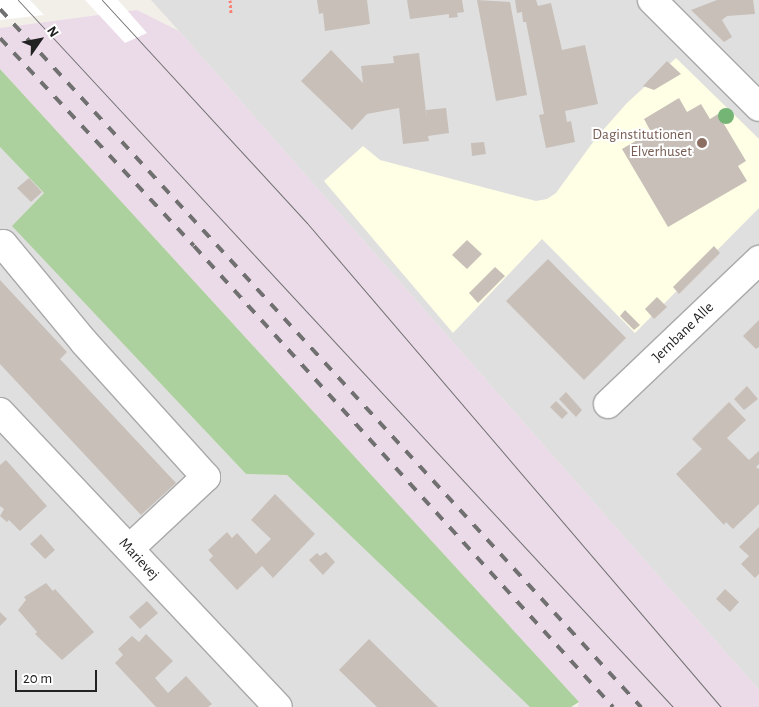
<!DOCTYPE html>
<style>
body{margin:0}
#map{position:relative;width:759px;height:707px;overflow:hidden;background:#f2efe9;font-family:"Alegreya Sans",sans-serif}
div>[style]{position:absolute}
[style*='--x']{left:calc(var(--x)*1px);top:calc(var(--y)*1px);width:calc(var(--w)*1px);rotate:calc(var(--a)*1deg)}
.residential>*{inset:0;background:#e0dfdf}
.industrial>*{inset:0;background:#ebdbe8}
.education>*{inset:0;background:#ffffe5}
.forest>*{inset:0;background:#add19e}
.pier>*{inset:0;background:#fff}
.building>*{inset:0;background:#c7bfb8}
.path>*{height:3px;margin-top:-1.5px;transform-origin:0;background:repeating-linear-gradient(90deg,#fa8072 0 2.5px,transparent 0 5px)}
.roads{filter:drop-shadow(1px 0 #a9a9a9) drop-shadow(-1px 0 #a9a9a9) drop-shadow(0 1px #a9a9a9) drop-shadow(0 -1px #a9a9a9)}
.minor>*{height:28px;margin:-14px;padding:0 14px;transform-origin:14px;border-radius:14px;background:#fff}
.tram>*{height:1px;margin:-0.5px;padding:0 0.5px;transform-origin:0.5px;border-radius:0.5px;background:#707070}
.rail>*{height:4px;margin-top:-2px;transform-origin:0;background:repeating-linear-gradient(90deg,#707070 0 10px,transparent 0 20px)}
.trees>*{width:16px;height:16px;margin:-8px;border-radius:50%;background:#74b475}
.dots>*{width:14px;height:14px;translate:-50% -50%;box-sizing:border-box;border:2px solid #fff;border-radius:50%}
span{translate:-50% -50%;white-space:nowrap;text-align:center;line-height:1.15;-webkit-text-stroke:4px #fff;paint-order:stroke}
.education-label{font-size:15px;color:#785e54}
.right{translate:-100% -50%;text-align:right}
.street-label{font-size:15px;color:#222}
.north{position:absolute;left:15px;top:15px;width:50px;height:50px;-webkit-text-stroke:4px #fff;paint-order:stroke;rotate:57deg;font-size:14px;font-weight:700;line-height:20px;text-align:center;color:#222}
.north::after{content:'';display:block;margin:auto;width:18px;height:22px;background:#222;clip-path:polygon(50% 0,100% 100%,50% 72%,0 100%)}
.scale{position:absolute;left:15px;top:670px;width:82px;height:22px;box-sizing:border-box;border:2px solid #222;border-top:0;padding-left:6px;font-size:15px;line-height:18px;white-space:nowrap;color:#222;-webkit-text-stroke:4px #fff;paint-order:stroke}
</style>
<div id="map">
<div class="residential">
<i style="clip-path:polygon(151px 0,759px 0,759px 690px,179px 31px)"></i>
<i style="clip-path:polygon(0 147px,44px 193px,13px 226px,246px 474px,287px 475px,532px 707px,0 707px)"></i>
</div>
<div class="industrial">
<i style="clip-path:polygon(137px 10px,179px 31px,759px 690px,759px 707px,578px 707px,579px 702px,0 69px,0 28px)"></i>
</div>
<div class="education">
<i style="clip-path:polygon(676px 58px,759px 139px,759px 208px,635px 333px,542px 239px,453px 333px,324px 181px,363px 146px,380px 160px,536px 201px,547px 199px,556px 193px,596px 138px,627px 103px)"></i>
</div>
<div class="forest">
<i style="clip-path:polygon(0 69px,579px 702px,571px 707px,530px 707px,287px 475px,246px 474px,12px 226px,44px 193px,0 147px)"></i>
</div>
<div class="pier">
<i style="clip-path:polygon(0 0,30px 0,44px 15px,0 20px)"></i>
<i style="clip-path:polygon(85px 0,118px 0,147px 33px,125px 43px)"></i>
</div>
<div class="building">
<i style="clip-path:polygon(317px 0,367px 0,370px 24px,325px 31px,323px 13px,319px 14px)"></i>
<i style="clip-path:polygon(407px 0,462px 0,464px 12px,457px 13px,458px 17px,449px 18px,449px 14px,410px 19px)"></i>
<i style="clip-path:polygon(477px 0,510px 2px,527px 95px,496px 101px)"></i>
<i style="clip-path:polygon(515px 0,536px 0,538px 6px,551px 3px,562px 50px,585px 45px,598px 104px,565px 111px,567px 122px,571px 121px,575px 142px,546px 148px,539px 115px,544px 114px,526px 22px,523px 22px,522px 12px,517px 13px)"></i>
<i style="clip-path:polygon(717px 0,753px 0,755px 14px,727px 16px,722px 20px,732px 37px,724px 42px,691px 10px)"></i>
<i style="clip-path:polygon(331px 50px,363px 83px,361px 66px,394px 63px,393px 56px,419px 53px,427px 121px,426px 110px,446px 108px,449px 133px,428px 136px,429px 141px,403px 144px,399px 108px,367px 114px,352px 130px,301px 81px)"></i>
<i style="clip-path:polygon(667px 61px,681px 74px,654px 90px,643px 86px)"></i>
<i style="clip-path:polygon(679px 98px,687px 112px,701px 104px,710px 119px,718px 114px,746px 161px,738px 166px,747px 181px,668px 227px,622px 149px,651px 132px,644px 119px)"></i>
<i style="clip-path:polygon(484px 142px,486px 154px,472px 156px,471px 143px)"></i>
<i style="clip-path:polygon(29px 178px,42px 192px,31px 202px,17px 188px)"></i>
<i style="clip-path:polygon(467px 240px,482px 254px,467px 269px,452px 255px)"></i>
<i style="clip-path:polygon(714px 246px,720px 253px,679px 294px,673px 287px)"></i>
<i style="clip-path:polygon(548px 259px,626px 338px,584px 380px,506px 301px)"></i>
<i style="clip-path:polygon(495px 267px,505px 276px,478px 303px,469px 293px)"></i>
<i style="clip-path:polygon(0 280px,67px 352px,60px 359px,176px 483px,141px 515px,0 364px)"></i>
<i style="clip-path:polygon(657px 297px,667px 307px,654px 319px,645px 309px)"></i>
<i style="clip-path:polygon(625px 310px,640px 325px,634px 330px,620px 316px)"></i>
<i style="clip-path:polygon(759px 320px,759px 347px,756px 349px,743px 336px)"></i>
<i style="clip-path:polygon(747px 386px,758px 399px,744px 410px,734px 399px)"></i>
<i style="clip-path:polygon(566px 392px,582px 410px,576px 417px,559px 399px)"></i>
<i style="clip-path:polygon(556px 401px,568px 413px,562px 419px,550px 407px)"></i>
<i style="clip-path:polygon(729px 402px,746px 420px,727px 438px,749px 460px,759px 451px,759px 464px,756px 467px,759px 469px,759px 504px,733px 529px,726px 522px,724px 525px,676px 474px,702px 449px,692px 439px)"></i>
<i style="clip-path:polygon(6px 460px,47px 506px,20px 531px,9px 520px,7px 522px,0 516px,4px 509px,0 506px,0 465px)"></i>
<i style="clip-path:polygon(275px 494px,315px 534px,273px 578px,262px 566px,237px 590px,209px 560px,213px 556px,208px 550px,227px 532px,232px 538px,237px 533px,256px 554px,271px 539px,251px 520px)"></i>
<i style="clip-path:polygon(759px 527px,759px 574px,755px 578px,741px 564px,749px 556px,739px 547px)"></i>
<i style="clip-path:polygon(41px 534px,55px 550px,45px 559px,30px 544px)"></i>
<i style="clip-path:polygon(326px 552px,335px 562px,323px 575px,309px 560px,317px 553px,320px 556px)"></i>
<i style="clip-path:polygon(46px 583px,53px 591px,55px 589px,94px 632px,62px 660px,35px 634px,37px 632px,18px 610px,26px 600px,24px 597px)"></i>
<i style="clip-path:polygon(725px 589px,739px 602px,730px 612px,716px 599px)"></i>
<i style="clip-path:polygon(147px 601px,158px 613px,140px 629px,129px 617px)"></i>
<i style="clip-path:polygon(0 612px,7px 619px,0 626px)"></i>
<i style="clip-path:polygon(146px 634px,173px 661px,155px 678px,168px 693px,186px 676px,212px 704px,208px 707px,156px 707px,115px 663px,123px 655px,118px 649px,132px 636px,139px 642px)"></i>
<i style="clip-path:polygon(369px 639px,438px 707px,377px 707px,339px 670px)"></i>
</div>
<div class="path">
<i style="--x:230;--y:0;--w:13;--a:86"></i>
</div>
<div class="roads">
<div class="minor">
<i style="--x:652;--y:0;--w:151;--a:45"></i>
<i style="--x:0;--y:247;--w:4;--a:-45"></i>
<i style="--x:3;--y:244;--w:127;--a:50.4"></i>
<i style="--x:84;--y:342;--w:182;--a:47.9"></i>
<i style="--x:206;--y:477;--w:105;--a:136.9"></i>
<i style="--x:608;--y:404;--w:209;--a:-43.6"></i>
<i style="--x:0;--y:412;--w:405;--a:46.7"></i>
</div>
</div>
<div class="tram">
<i style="--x:18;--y:0;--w:964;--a:47.19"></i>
<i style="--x:102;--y:0;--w:303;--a:47.4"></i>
<i style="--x:307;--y:223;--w:637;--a:49.46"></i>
</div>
<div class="rail">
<i style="--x:0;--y:9;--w:948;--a:47.44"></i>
<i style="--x:0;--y:38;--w:284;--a:47"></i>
<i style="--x:194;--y:246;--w:623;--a:47.73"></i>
</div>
<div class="trees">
<i style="left:726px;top:116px"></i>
</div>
<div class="dots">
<i style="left:702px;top:143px;background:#8d6e63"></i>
</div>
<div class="education-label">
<span class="right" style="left:692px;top:143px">Daginstitutionen<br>Elverhuset</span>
</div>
<div class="street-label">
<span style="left:683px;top:332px;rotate:-44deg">Jernbane Alle</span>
<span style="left:139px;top:559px;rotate:47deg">Marievej</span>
</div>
<div class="north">N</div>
<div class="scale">20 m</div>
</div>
